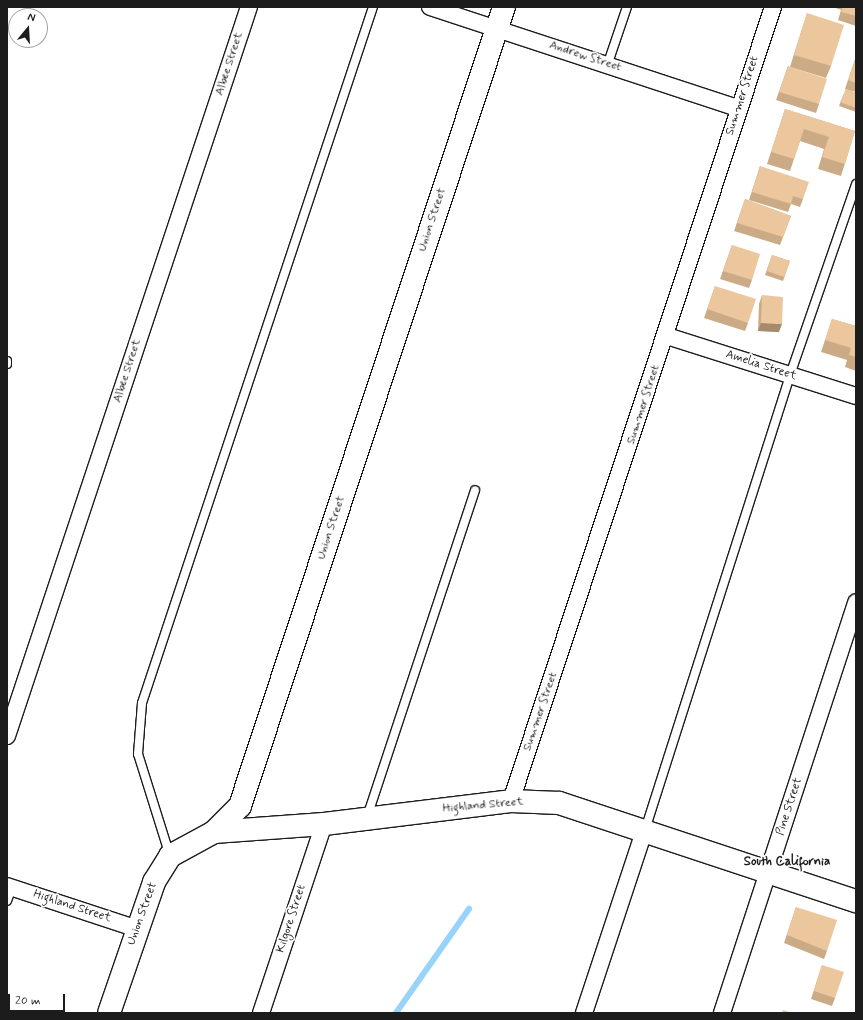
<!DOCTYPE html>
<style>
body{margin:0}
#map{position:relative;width:863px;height:1020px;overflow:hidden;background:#fff;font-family:Mynerve,sans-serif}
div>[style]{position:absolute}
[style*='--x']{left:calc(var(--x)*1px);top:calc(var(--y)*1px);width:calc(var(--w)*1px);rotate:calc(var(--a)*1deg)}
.stream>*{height:5.5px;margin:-2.75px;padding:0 2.75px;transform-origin:2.75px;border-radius:2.75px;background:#98d4f9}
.roads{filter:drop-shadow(1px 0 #1c1c1c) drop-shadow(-1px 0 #1c1c1c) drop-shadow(0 1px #1c1c1c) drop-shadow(0 -1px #1c1c1c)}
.lane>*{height:8px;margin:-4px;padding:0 4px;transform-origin:4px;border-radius:4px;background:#fff}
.street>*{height:16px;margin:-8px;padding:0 8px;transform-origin:8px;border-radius:8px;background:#fff}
.secondary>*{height:22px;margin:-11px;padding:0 11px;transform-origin:11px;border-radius:11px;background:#fff}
.wall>*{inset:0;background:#cbaa86}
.shaded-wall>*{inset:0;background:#a58b6d}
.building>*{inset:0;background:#ecc69c}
span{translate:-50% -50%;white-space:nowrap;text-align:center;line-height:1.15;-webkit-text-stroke:3.5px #fff;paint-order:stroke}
.street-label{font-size:12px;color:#1c1c1c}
.neighbourhood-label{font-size:13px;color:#1c1c1c;font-weight:700}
.frame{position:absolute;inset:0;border:8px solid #1c1c1c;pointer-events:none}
.north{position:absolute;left:8px;top:8px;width:40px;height:40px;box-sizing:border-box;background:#fff;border:1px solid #a4a4a4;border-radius:50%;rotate:18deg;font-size:11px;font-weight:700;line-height:16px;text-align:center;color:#1c1c1c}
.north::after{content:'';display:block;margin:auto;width:14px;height:18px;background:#1c1c1c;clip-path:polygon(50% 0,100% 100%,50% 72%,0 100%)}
.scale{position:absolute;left:8px;top:994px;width:57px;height:18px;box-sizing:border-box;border:2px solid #1c1c1c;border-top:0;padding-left:5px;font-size:12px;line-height:14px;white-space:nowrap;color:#1c1c1c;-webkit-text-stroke:3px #fff;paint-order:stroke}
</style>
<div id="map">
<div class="stream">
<i style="--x:396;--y:1013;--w:127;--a:-54.9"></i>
</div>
<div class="roads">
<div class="lane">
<i style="--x:608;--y:63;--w:59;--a:-71.3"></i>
<i style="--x:7;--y:361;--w:3;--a:90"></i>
<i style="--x:367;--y:817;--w:344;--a:-71.7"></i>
<i style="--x:645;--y:830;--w:478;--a:-72.3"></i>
<i style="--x:790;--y:375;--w:202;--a:-70.9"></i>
<i style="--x:170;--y:856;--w:107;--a:-107.4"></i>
<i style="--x:138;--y:754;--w:51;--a:-85.5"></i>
<i style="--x:142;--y:703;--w:733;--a:-71.64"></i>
<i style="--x:7;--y:901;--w:15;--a:-70"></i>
</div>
<div class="street">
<i style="--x:430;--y:7;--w:324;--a:18.2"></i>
<i style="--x:667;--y:336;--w:198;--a:17.6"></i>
<i style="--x:7;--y:736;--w:768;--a:-71.64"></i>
<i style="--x:511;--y:801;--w:836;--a:-71.74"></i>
<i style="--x:7;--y:886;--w:138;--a:18.2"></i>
<i style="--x:261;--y:1013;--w:199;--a:-71.6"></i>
<i style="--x:584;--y:1013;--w:191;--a:-71.7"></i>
<i style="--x:722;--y:1013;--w:432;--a:-71.9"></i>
</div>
<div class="secondary">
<i style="--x:214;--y:832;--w:110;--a:-4.2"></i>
<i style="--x:324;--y:824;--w:188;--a:-7"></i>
<i style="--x:511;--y:801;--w:48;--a:2.4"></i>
<i style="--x:559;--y:803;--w:313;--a:18.3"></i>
<i style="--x:109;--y:1013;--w:139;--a:-71"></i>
<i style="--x:154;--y:882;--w:31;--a:-58"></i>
<i style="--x:170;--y:856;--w:50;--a:-28.6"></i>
<i style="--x:214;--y:832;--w:37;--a:-45"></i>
<i style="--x:240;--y:806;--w:841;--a:-71.72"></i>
</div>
</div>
<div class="wall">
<i style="clip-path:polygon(833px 7px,856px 7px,856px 26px,838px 20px,841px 10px)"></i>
<i style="clip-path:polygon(807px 13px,831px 66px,826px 78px,790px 67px)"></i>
<i style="clip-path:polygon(856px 56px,856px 92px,845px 89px)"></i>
<i style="clip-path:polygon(788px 66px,819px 104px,816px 113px,776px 100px)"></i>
<i style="clip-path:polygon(846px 89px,856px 93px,856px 112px,839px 106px)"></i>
<i style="clip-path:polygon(785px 109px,855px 131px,841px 176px,818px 169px,824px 149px,800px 141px,790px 171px,767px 164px)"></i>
<i style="clip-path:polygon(760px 166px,803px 199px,800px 207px,791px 204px,788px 212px,749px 200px)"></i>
<i style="clip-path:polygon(745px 199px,791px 216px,780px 245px,734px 231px)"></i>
<i style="clip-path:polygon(732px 245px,752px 280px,749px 288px,720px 279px)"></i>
<i style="clip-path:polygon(772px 255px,790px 261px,783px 281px,765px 275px)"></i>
<i style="clip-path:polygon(715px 286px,748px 323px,745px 331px,704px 318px)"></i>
<i style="clip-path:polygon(762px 295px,779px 332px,758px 331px,759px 304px)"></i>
<i style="clip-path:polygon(832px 319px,856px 326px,856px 371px,845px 367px,847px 360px,821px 352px)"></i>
<i style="clip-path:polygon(796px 907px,827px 951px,824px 959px,784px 943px)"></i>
<i style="clip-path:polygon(822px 965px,835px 998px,832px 1006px,811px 999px)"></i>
</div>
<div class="shaded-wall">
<i style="clip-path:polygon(761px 323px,782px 324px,779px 332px,758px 331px)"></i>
</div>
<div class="building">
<i style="clip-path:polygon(843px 7px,856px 7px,856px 16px,841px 12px)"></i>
<i style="clip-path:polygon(807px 13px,844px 25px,831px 66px,794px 55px)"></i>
<i style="clip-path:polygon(856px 57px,856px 83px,848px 80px)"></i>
<i style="clip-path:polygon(788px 66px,827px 79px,819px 104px,779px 92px)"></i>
<i style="clip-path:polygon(846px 89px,856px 93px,856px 108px,840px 102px)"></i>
<i style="clip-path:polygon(785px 109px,855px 131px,845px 164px,822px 157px,829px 137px,804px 129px,794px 159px,771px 152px)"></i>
<i style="clip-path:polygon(760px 166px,809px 182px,803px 199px,793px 196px,791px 204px,752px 192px)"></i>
<i style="clip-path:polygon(745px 199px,791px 216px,783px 237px,737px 223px)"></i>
<i style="clip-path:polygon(732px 245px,760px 254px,752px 280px,723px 271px)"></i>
<i style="clip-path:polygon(772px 255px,790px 261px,784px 277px,767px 271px)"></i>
<i style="clip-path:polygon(715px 286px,756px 299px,748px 323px,707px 309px)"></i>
<i style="clip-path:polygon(762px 295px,783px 297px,782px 324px,761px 323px)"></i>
<i style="clip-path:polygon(832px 319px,856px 326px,856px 357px,849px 355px,851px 348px,825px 340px)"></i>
<i style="clip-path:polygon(796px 907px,837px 920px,827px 951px,787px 935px)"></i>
<i style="clip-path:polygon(822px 965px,844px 972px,835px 998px,814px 991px)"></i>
<i style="clip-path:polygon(783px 1010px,793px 1013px,782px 1013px)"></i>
</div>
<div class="street-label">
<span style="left:585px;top:57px;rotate:18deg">Andrew Street</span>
<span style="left:230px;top:64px;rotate:-72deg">Albee Street</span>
<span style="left:743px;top:96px;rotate:-72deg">Summer Street</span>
<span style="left:433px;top:220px;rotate:-72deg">Union Street</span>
<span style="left:761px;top:366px;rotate:18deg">Amelia Street</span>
<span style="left:128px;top:371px;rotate:-72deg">Albee Street</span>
<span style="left:644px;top:405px;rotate:-72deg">Summer Street</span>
<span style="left:332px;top:528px;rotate:-72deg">Union Street</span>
<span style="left:541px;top:712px;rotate:-71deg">Summer Street</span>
<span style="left:483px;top:806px;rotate:-5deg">Highland Street</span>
<span style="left:790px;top:807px;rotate:-72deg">Pine Street</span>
<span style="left:72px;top:907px;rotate:18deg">Highland Street</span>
<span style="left:143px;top:914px;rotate:-70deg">Union Street</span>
<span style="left:292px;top:919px;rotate:-72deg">Kilgore Street</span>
</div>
<div class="neighbourhood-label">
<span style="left:787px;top:862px">South California</span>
</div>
<div class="frame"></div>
<div class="north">N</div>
<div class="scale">20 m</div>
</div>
